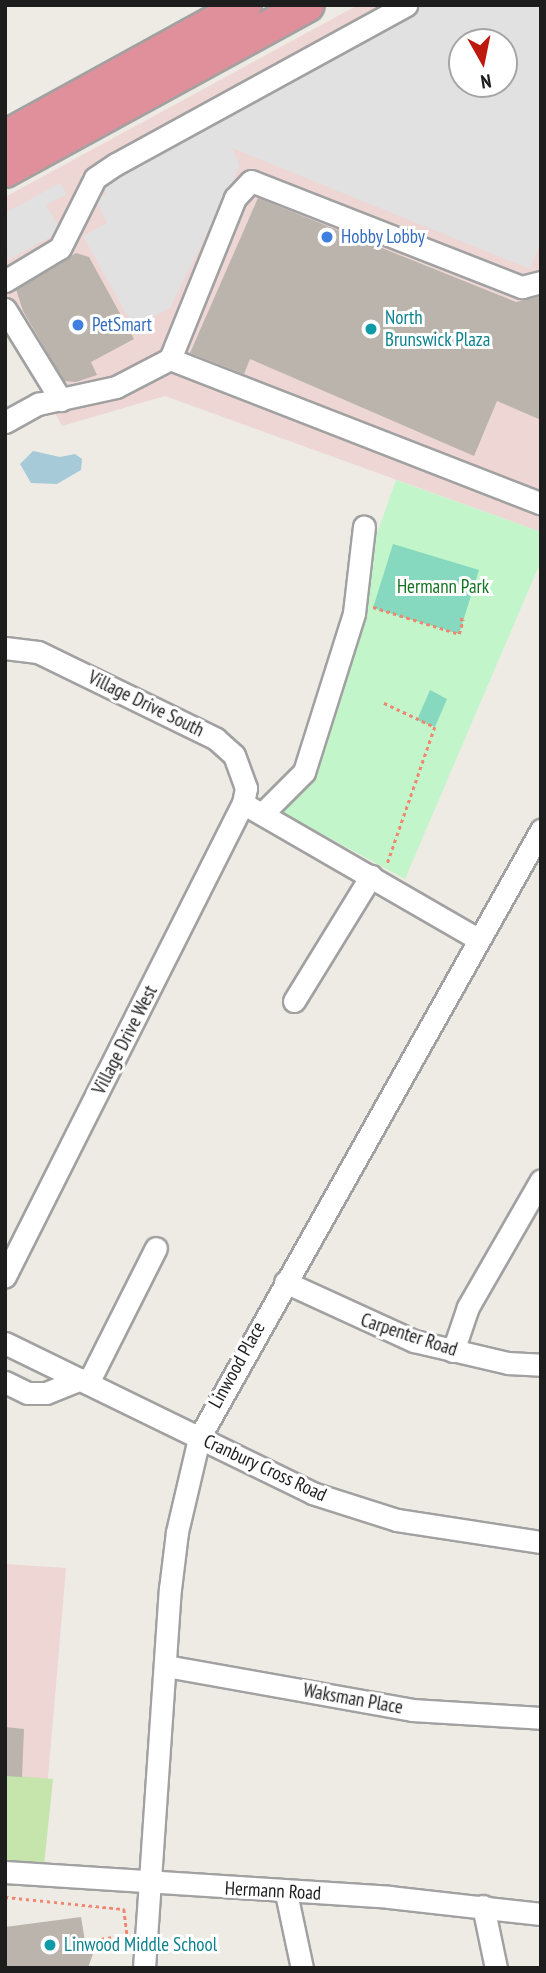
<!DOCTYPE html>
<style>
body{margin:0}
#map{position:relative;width:546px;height:1973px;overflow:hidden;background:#eeebe4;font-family:"PT Sans Narrow",sans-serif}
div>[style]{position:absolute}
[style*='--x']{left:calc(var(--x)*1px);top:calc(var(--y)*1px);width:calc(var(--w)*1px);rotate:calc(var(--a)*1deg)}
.commercial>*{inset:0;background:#eed6d4}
.grass>*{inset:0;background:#c5e5ad}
.park>*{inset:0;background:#c3f5ca}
.pitch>*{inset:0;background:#86d8be}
.parking>*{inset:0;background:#e1e1e1}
.water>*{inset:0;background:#a7cad8}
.building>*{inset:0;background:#bab4ad}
.path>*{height:2.5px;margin-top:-1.25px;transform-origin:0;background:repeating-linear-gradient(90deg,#f08772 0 3.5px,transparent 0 7px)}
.roads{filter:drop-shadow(2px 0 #a1a1a1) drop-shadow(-2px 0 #a1a1a1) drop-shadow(0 2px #a1a1a1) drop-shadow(0 -2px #a1a1a1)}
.minor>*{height:21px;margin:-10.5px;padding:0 10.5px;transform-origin:10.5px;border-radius:10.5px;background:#fff}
.highway>*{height:32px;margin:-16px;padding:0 16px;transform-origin:16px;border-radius:16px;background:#e0909a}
.dots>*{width:19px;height:19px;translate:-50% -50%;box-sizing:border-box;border:4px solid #fff;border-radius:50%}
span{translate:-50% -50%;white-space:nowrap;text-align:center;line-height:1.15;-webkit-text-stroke:6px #fff;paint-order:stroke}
.shop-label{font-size:19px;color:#366cbe}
.left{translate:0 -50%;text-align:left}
.culture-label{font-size:19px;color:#0d838f}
.park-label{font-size:19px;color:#137421}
.street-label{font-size:19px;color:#1d1d1d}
.frame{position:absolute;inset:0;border:7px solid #1d1d1d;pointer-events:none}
.north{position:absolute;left:448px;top:28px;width:70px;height:70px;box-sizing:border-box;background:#fff;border:2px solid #a5a5a5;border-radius:50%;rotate:171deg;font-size:19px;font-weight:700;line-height:28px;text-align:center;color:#1d1d1d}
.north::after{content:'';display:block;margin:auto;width:24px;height:32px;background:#bd190e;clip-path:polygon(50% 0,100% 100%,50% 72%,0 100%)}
</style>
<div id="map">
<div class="commercial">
<i style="clip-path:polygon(evenodd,358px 5px,541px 5px,541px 532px,165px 396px,62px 426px,5px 323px,5px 197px,358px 5px,462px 42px,504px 42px,504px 84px,462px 84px,462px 42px)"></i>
<i style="clip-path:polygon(5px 1564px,66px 1568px,41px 1859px,5px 1856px)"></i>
</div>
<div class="grass">
<i style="clip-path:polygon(5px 1775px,53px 1779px,43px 1875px,5px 1872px)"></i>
</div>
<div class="park">
<i style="clip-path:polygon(396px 480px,541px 532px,541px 561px,405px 879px,279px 811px)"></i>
</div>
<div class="pitch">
<i style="clip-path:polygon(393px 544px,479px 570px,459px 634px,373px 608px)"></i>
<i style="clip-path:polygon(430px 690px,447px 699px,435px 727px,417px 720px)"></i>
</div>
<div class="parking">
<i style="clip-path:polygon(evenodd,427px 5px,541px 5px,541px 241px,530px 269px,232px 148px,240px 166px,170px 308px,144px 321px,148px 330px,138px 335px,83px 236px,107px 223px,95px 199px,106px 194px,103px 186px,427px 5px,462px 42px,504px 42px,504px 84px,462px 84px,462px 42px)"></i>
<i style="clip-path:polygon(60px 183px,67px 194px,46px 205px,61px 231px,8px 260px,5px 213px)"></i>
</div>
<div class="water">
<i style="clip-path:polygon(33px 451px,60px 457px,75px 454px,82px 459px,81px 470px,57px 484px,31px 483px,20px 464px)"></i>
</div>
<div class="building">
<i style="clip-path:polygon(258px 198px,516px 302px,541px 296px,541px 420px,497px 401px,474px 456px,250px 359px,244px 374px,190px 353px)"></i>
<i style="clip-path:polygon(76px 253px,89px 257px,134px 339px,91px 362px,97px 375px,76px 382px,64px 381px,23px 311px,16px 289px)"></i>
<i style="clip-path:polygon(5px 1727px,24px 1729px,22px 1777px,5px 1776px)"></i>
<i style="clip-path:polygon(81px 1917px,85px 1941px,94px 1940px,95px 1948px,88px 1968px,5px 1968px,5px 1927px)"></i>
</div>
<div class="path">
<i style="--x:373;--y:607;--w:90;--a:17.4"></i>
<i style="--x:459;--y:634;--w:15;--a:-74"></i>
<i style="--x:463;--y:620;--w:6;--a:-162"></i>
<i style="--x:384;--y:703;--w:56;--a:25.2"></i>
<i style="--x:435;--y:727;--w:146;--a:109.2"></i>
<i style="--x:5;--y:1897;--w:120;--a:5.8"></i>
<i style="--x:124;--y:1909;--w:25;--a:83"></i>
<i style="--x:94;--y:1940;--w:32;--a:-9"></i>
</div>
<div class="roads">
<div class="minor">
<i style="--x:5;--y:281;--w:64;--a:-31"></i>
<i style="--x:60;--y:248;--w:78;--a:-63.4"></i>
<i style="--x:95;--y:178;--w:25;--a:-34"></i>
<i style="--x:116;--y:164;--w:331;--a:-28.7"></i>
<i style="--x:5;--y:309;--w:107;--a:58.4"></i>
<i style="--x:170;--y:359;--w:174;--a:-68"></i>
<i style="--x:235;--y:198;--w:23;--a:-47"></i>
<i style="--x:251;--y:181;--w:291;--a:21.4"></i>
<i style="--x:522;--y:287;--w:20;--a:-15"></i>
<i style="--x:5;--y:422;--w:38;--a:-29"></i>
<i style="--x:38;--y:404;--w:80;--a:-12.3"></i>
<i style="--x:116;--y:387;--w:61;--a:-27.4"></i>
<i style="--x:170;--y:359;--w:398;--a:21.3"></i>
<i style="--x:5;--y:648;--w:33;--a:7"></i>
<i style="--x:38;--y:652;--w:198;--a:26"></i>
<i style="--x:216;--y:739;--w:24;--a:42"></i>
<i style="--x:234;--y:755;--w:35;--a:70"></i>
<i style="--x:246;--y:788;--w:15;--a:101"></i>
<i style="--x:243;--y:803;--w:530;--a:116.71"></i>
<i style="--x:251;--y:808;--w:262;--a:30"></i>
<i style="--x:263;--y:813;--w:58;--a:-45"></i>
<i style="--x:304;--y:772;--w:167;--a:-72.5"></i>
<i style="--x:354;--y:613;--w:87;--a:-83.4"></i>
<i style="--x:294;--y:1001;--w:147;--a:-58.4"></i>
<i style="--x:285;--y:1282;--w:142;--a:24.6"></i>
<i style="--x:414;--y:1341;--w:97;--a:13.2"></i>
<i style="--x:508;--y:1363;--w:33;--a:3"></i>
<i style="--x:5;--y:1343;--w:342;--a:26"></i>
<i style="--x:312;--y:1493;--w:89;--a:17.6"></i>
<i style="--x:397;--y:1520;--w:146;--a:8.7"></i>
<i style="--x:453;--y:1351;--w:46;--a:-71.2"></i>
<i style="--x:468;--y:1307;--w:146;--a:-60.1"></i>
<i style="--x:5;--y:1382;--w:25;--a:26"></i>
<i style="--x:28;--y:1393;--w:18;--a:0"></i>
<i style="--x:46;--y:1393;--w:37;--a:-22"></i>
<i style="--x:88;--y:1383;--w:151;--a:-63.3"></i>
<i style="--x:166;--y:1666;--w:250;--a:10.1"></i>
<i style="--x:412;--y:1710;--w:129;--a:3.5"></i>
<i style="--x:5;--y:1872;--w:385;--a:3.7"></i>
<i style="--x:389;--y:1897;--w:153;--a:6.4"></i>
<i style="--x:286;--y:1893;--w:77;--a:78"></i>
<i style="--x:483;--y:1906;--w:63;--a:78.2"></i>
<i style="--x:144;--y:1968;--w:380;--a:-86.1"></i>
<i style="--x:170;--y:1589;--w:57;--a:-83"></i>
<i style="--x:177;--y:1532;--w:97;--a:-76.8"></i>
<i style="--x:199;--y:1438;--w:698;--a:-60.64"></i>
</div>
<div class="highway">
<i style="--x:5;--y:137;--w:274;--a:-28.8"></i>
<i style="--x:5;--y:171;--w:345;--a:-28.7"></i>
</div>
</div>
<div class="dots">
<i style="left:327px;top:237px;background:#3f7fe0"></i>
<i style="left:78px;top:325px;background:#3f7fe0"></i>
<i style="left:371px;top:329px;background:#0f9aa8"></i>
<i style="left:50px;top:1945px;background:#0f9aa8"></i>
</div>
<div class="shop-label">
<span class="left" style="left:341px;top:237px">Hobby Lobby</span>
<span class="left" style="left:92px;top:325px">PetSmart</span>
</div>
<div class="culture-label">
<span class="left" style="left:385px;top:329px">North<br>Brunswick Plaza</span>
<span class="left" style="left:64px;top:1945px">Linwood Middle School</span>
</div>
<div class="park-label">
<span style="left:443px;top:587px">Hermann Park</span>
</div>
<div class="street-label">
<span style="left:146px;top:704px;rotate:26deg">Village Drive South</span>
<span style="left:125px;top:1040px;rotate:-63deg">Village Drive West</span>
<span style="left:409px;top:1335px;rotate:18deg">Carpenter Road</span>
<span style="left:237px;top:1365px;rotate:-61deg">Linwood Place</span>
<span style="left:265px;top:1468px;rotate:25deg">Cranbury Cross Road</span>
<span style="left:353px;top:1699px;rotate:10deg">Waksman Place</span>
<span style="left:273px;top:1891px;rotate:3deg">Hermann Road</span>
</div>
<div class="frame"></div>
<div class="north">N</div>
</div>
